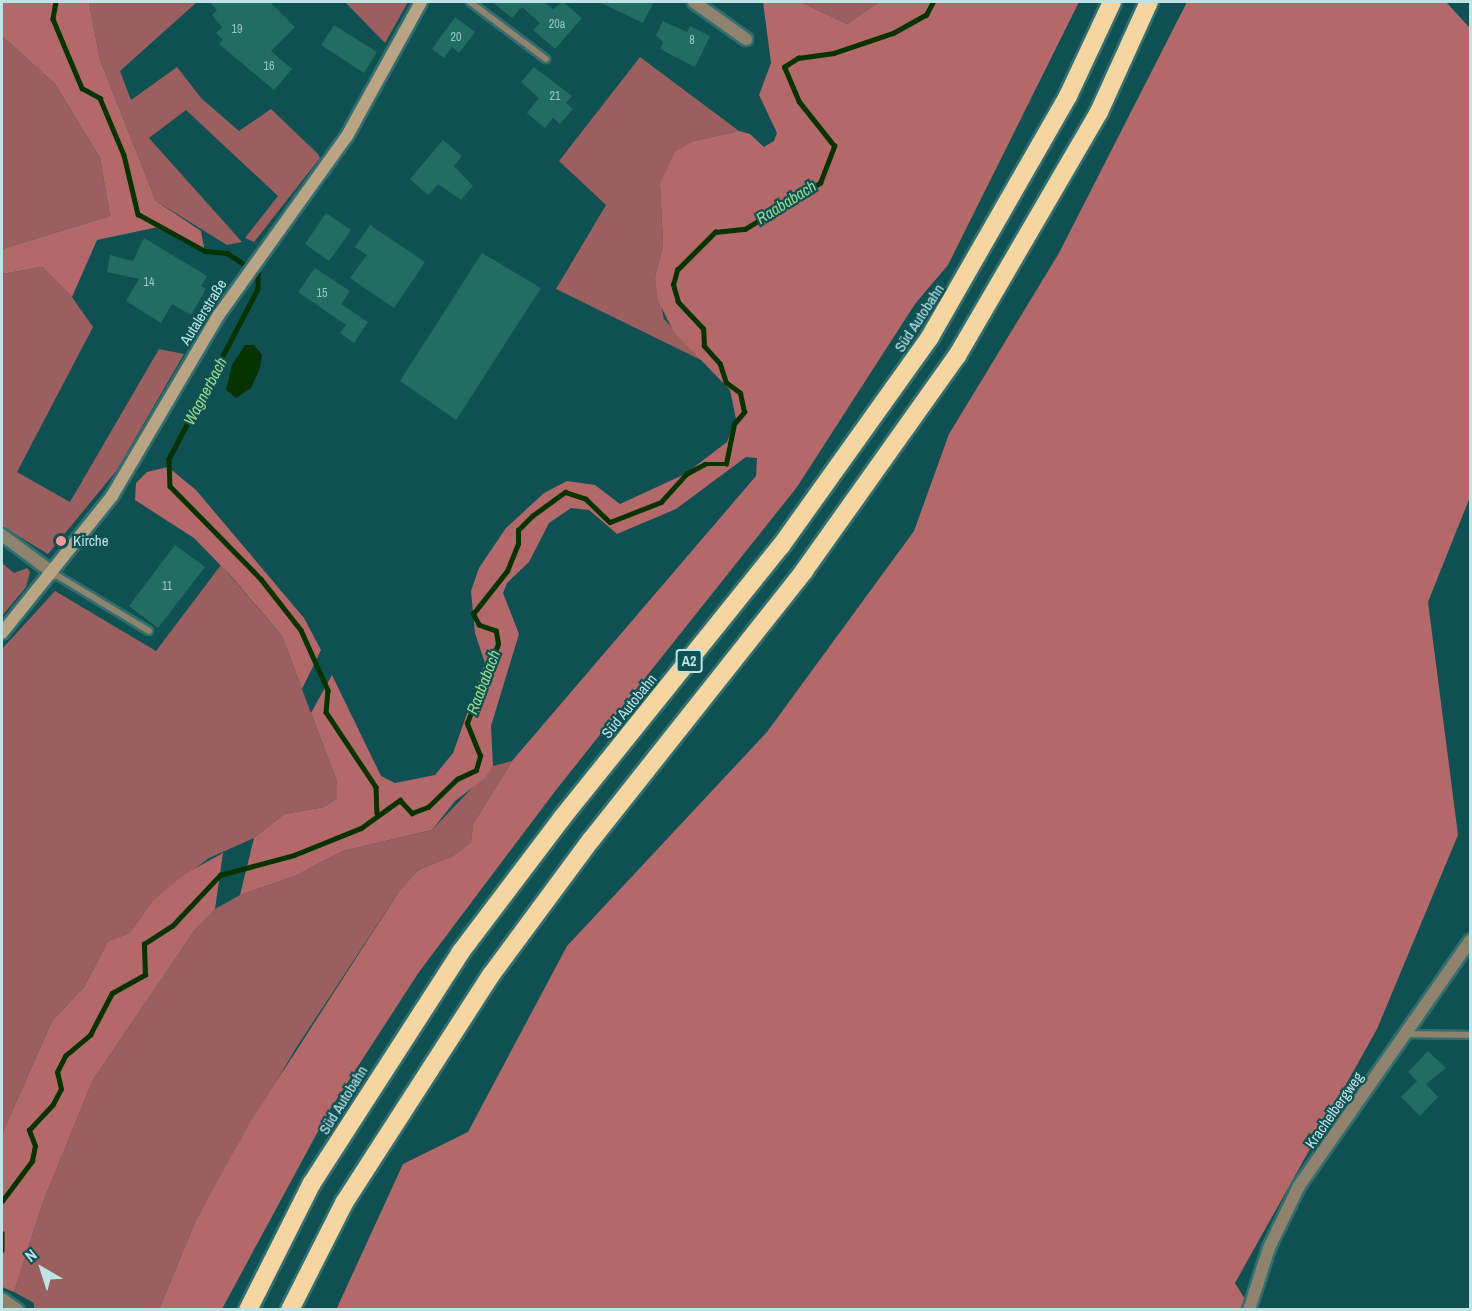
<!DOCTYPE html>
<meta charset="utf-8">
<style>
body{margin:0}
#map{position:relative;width:1472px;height:1311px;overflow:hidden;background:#0f5053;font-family:"Archivo Narrow",sans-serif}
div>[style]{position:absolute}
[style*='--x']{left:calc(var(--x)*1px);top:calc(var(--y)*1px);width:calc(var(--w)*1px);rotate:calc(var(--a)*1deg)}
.green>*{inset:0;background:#9b5f5f}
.forest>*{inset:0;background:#b3696a}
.water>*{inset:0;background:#063300}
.stream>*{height:4.5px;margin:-2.25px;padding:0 2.25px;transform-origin:2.25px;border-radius:2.25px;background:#063300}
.building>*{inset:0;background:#226d61}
.roads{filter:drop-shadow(2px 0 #326e70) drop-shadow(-2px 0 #326e70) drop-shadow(0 2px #326e70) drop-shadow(0 -2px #326e70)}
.lane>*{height:6px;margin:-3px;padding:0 3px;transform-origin:3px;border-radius:3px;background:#90836e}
.street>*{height:12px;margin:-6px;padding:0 6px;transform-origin:6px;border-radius:6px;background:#90836e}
.secondary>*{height:12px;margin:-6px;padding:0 6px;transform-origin:6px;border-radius:6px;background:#b9a483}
.highway>*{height:18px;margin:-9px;padding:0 9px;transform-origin:9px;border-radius:9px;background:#f5d5a0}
.dots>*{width:16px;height:16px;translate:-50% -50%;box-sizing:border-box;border:3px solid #0f5053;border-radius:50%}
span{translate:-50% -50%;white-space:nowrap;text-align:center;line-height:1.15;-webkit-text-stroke:4.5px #0f5053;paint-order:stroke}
.number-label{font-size:12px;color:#98c6c4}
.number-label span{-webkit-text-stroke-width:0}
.shield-label span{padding:2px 4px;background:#0f5053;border:2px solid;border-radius:4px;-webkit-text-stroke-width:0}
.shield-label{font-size:14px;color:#bfe4e5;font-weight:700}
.street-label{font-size:15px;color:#bfe4e5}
.poi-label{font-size:15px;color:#bfe4e5}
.left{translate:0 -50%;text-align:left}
.water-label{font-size:16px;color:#9bda8c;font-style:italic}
.frame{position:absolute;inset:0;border:3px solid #bfe4e5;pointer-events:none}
.north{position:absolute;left:12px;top:1239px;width:60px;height:60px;-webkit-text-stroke:4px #0f5053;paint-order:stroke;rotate:321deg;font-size:16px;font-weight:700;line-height:24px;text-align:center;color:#bfe4e5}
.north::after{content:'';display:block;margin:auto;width:21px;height:27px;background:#bfe4e5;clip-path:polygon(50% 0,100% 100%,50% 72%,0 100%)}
</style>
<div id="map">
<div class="green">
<i style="clip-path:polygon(89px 2px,197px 2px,120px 71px,131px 100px,177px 67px,201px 98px,239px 131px,271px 109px,318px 154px,320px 158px,254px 242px,245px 238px,278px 196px,186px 110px,149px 138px,242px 242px,227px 245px,156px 201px,100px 60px)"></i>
<i style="clip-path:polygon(345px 2px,408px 2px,385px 43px)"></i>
<i style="clip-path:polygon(801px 2px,879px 2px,847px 24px)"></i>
<i style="clip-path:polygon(2px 36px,55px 84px,100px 158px,110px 216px,2px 249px)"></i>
<i style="clip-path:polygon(640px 57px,739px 131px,694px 141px,660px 184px,663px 245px,655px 277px,664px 319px,703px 361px,556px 289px,606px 205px,559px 161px)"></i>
<i style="clip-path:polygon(42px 267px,72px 297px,93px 327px,17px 472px,70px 502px,159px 349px,184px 354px,117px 470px,48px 554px,2px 526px,2px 274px)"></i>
<i style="clip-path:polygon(2px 563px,14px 573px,27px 568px,30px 572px,26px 587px,2px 616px)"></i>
<i style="clip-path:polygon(221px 565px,282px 636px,337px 782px,337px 798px,324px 807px,284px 814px,254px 838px,209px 858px,152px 901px,130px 933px,108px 941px,84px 987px,52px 1021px,2px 1134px,2px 649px,55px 591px,156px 651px)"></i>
<i style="clip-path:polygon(512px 761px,473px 824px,471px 842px,453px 856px,418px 870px,400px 890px,296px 1048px,196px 1220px,159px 1309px,34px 1309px,34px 1303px,14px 1292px,43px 1202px,93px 1080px,194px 931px,215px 909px,240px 895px,295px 876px,343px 851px,432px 830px,493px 766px)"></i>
</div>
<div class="forest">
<i style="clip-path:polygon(2px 2px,89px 2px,100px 60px,156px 201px,201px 231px,204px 248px,158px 227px,97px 240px,72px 297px,42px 267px,2px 274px,2px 249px,110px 216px,100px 158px,55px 84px,2px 36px)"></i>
<i style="clip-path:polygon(763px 2px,801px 2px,847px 24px,879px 2px,1079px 2px,948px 265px,915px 304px,797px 487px,556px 790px,419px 972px,329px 1111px,222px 1309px,159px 1309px,196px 1220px,251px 1121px,400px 890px,418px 870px,453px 856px,471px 842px,473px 824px,512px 761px,756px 476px,757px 458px,746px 457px,676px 509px,617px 534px,589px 510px,571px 508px,549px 523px,529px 562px,507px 583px,503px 593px,519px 634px,491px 726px,493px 766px,485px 778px,455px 801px,432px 830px,343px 851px,295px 876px,240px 895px,254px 838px,284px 814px,324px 807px,337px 798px,337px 782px,311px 713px,332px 675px,381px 776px,395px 783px,435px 775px,453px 753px,485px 663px,475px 633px,471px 591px,479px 568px,506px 528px,544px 493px,567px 481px,595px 485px,620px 504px,685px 474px,727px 442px,736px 419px,730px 390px,674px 332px,658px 301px,655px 277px,663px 245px,660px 184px,675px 152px,694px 141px,739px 131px,750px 134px,764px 147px,774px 141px,777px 133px,759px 95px,771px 63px)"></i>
<i style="clip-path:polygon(1187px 2px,1446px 2px,1470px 28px,1470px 497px,1428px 602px,1458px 835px,1377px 1029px,1235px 1283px,1251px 1309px,336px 1310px,403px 1164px,468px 1132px,567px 946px,767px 732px,914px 531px,949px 434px,1059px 253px)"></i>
<i style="clip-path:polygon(168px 467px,196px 490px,304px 618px,321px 650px,302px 689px,282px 636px,231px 576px,194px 538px,135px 500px,136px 483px,147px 472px)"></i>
<i style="clip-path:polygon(223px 853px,215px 909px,194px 931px,93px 1080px,43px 1202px,14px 1292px,2px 1287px,2px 1134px,52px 1021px,84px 987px,108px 941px,130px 933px,152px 901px,185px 874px)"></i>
</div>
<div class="water">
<i style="clip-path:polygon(245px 345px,254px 345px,262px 355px,260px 368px,251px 388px,236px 398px,226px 390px,232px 365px)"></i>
</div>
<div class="stream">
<i style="--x:56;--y:2;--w:17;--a:100"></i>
<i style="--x:53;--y:19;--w:75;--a:67.2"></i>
<i style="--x:82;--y:88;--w:21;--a:29"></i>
<i style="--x:100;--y:98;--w:62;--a:67.2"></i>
<i style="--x:124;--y:155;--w:61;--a:76.7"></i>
<i style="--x:138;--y:214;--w:77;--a:28.9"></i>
<i style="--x:205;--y:251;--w:22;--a:5"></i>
<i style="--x:227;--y:253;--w:37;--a:33"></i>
<i style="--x:258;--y:273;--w:16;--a:90"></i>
<i style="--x:258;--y:289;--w:192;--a:117.6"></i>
<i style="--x:169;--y:459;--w:27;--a:88"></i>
<i style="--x:170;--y:486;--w:130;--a:45.6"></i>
<i style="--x:261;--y:579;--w:65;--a:51.9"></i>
<i style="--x:301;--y:630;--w:66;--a:65.8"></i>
<i style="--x:328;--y:690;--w:22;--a:95"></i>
<i style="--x:326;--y:712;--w:90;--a:56.3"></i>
<i style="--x:376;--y:787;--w:26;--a:88"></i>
<i style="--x:2;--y:1201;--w:50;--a:-53.1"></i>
<i style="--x:32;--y:1161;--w:15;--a:-79"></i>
<i style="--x:35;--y:1146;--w:17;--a:-111"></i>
<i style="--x:29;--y:1130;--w:35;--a:-47"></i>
<i style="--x:53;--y:1104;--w:17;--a:-62"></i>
<i style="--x:61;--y:1089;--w:17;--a:-103"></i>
<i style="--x:57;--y:1072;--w:18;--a:-63"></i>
<i style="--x:65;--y:1056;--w:33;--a:-40"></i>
<i style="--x:90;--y:1035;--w:47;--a:-62.4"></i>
<i style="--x:112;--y:993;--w:38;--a:-29"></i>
<i style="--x:145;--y:975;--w:31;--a:-92"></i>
<i style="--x:144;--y:944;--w:33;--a:-33"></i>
<i style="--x:172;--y:926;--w:70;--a:-46.7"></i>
<i style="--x:220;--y:875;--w:77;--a:-15.1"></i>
<i style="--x:294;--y:855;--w:72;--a:-21.9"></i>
<i style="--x:361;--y:828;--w:48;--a:-35.7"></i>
<i style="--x:400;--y:800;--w:18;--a:47"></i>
<i style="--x:412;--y:813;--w:17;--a:-21"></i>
<i style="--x:428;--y:807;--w:40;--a:-44"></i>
<i style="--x:457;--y:779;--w:21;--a:-25"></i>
<i style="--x:476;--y:770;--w:15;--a:-74"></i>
<i style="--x:480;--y:756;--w:35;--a:-112"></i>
<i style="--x:467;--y:723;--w:85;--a:-68.6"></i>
<i style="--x:498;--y:644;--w:13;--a:-99"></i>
<i style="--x:496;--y:631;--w:18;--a:-161"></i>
<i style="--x:479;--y:625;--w:13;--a:-119"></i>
<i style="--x:473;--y:614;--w:55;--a:-51.7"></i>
<i style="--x:507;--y:571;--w:29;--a:-68"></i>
<i style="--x:518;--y:544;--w:14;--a:-90"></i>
<i style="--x:518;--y:530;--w:20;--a:-45"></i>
<i style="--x:532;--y:516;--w:41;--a:-36"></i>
<i style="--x:565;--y:492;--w:22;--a:18"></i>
<i style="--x:586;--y:499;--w:33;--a:44"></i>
<i style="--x:610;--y:522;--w:55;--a:-21.4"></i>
<i style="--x:661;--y:502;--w:38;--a:-48"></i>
<i style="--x:686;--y:474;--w:21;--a:-28"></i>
<i style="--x:705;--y:464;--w:21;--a:0"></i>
<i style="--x:726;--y:464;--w:41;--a:-78.7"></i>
<i style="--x:734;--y:424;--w:16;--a:-50"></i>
<i style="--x:744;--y:412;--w:19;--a:-102"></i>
<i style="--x:740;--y:393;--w:17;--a:-144"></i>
<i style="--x:726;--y:383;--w:20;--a:-108"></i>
<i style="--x:720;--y:364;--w:24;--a:-132"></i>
<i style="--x:704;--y:346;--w:17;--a:-93"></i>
<i style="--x:703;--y:329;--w:37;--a:-133"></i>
<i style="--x:678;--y:302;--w:18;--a:-106"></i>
<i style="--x:673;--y:285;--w:16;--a:-75"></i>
<i style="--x:677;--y:270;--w:54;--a:-45"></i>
<i style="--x:715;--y:232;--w:30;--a:-6"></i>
<i style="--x:745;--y:229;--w:88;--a:-31.5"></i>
<i style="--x:820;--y:183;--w:40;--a:-69"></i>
<i style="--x:834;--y:146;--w:56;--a:-128.5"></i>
<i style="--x:799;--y:102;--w:38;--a:-113"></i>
<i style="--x:784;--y:67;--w:17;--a:-33"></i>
<i style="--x:798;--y:58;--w:36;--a:-8"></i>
<i style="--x:834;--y:53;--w:62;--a:-18.7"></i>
<i style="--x:893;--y:33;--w:38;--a:-29"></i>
<i style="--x:926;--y:15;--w:15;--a:-62"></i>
<i style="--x:2;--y:1233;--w:17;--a:90"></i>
</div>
<div class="building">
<i style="clip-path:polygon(209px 2px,270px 2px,295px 27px,271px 51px,292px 69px,274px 90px,219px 44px,223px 40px,216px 33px,222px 27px,212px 15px,217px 10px)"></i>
<i style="clip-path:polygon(492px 2px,544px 2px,553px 9px,563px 2px,582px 18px,555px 49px,533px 30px,540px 23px,522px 7px,512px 18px)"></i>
<i style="clip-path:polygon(599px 2px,654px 2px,643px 23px)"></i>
<i style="clip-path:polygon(455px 17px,475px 32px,459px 53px,452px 47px,444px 58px,432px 49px)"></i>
<i style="clip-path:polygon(663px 21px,687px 32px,690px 26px,710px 36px,695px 67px,660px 49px,663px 42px,656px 35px)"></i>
<i style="clip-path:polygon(334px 25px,377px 52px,364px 73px,321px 45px)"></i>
<i style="clip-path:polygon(534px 67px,572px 96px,566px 103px,573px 109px,560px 124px,553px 118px,545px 128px,527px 113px,539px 98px,521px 82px)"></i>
<i style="clip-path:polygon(443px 140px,462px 156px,454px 166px,473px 186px,461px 200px,438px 184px,428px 195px,410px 179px)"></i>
<i style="clip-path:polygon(326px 213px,351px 230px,329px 261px,305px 244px)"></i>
<i style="clip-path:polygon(370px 225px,425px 262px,394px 308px,350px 278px,367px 255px,355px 247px)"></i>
<i style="clip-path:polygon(144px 238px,207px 276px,201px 286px,206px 289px,191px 315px,172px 304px,161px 323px,126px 301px,139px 279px,107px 272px,110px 255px,133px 261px)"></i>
<i style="clip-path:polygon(482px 253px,541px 288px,456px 420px,400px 381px)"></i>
<i style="clip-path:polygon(315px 268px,350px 291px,341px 304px,368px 322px,354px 343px,340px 333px,346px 325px,298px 292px)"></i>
<i style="clip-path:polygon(175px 545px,205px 567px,158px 628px,129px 606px)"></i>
<i style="clip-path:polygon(1428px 1051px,1446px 1068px,1426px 1084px,1438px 1097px,1420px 1116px,1401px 1097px,1417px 1081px,1408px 1072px)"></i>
</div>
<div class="roads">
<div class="lane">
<i style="--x:470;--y:2;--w:95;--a:36.9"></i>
<i style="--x:53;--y:573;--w:112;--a:31.1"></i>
<i style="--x:1408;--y:1034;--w:62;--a:0.9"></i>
</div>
<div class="street">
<i style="--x:694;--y:2;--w:64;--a:35.4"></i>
<i style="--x:2;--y:535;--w:64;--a:36.7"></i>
<i style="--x:2;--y:1299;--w:19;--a:35"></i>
<i style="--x:1249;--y:1310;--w:65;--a:-72.1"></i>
<i style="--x:1269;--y:1248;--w:69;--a:-64.2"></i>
<i style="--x:1299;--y:1186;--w:299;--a:-55.1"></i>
</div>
<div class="secondary">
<i style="--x:2;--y:633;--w:176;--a:-51.2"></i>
<i style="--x:112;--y:496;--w:209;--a:-59.5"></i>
<i style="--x:218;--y:316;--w:221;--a:-54.4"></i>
<i style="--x:347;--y:136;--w:153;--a:-61.1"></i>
</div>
<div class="highway">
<i style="--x:248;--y:1310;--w:142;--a:-63.3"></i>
<i style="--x:312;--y:1183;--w:274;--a:-57.2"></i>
<i style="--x:460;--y:953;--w:169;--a:-52.9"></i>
<i style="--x:562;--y:818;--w:349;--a:-51.2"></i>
<i style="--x:781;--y:546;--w:257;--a:-54.5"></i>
<i style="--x:930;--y:337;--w:278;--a:-60.2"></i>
<i style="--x:1068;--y:96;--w:104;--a:-64.9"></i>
<i style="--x:290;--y:1310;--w:120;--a:-63.2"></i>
<i style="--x:344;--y:1203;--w:271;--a:-57.2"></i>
<i style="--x:491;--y:975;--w:168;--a:-53.5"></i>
<i style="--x:591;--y:840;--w:343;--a:-51.6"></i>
<i style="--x:804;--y:571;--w:264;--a:-54.6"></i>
<i style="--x:957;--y:356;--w:282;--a:-59.8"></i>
<i style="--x:1099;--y:112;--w:121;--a:-65.6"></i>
</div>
</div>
<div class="dots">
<i style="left:61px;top:541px;background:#f59b9b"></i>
</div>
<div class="number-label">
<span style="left:557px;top:25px">20a</span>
<span style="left:237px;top:30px">19</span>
<span style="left:456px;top:38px">20</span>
<span style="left:692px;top:41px">8</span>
<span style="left:269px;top:67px">16</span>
<span style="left:555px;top:97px">21</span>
<span style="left:149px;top:283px">14</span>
<span style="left:322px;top:294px">15</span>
<span style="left:167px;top:587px">11</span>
</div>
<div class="shield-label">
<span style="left:689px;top:661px">A2</span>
</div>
<div class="street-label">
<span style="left:203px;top:312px;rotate:-58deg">Autalerstraße</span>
<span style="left:919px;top:318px;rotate:-57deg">Süd Autobahn</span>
<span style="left:629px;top:706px;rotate:-51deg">Süd Autobahn</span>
<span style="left:343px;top:1100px;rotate:-58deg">Süd Autobahn</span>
<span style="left:1334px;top:1110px;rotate:-55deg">Krachelbergweg</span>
</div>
<div class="poi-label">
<span class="left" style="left:73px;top:541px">Kirche</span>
</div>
<div class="water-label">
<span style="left:786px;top:202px;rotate:-32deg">Raababach</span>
<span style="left:205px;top:391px;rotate:-62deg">Wagnerbach</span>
<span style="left:483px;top:682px;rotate:-69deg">Raababach</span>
</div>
<div class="frame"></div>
<div class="north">N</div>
</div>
